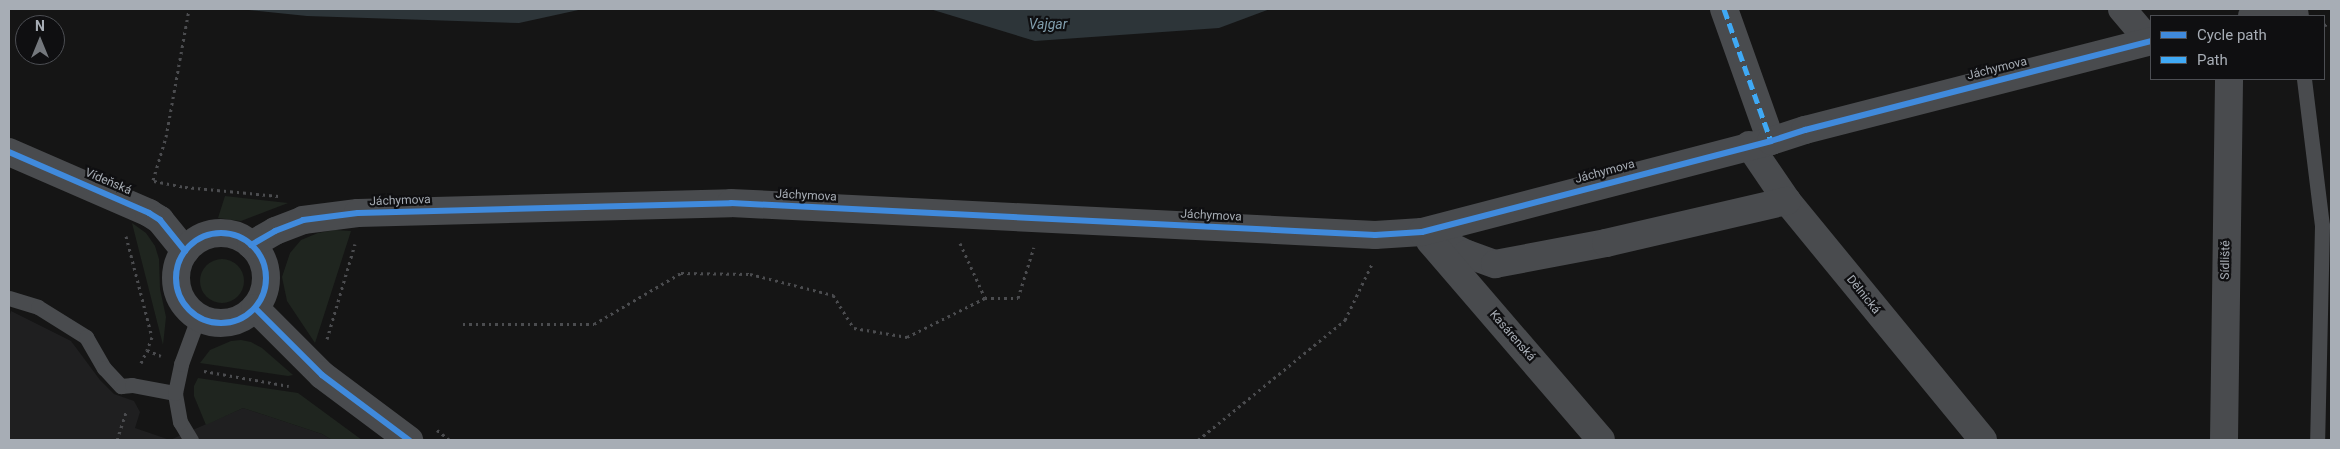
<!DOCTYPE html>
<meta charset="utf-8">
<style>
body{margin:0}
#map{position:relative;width:2340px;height:449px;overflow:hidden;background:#151515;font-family:Roboto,sans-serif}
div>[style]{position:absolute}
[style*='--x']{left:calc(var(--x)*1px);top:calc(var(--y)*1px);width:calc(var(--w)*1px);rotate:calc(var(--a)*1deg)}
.built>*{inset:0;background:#1f1f20}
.green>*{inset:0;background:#1f251f}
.round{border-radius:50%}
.water>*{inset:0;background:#2d3539}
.path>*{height:3px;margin-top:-1.5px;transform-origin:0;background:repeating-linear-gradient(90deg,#4b4c4f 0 2.5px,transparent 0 6.5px)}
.service>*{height:15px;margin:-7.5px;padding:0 7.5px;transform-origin:7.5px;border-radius:7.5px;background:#494b4e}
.minor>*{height:28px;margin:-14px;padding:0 14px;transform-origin:14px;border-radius:14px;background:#494b4e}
.minor>.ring{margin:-14px;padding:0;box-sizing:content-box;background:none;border:28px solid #494b4e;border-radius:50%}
.quiet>*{height:5px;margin-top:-2.5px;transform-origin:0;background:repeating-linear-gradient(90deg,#3fa9f5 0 10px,transparent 0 15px)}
.cycleway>*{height:6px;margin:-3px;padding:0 3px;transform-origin:3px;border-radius:3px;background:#408adc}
.cycleway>.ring{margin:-3px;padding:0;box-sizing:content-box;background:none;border:6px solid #408adc;border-radius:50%}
span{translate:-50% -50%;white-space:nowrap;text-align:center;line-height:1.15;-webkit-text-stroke:4.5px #0f0f11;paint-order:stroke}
.street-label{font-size:12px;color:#a7adb5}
.water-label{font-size:14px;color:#819ead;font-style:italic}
.frame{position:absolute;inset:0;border:10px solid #a7adb5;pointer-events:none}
.legend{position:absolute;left:2150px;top:15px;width:175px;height:65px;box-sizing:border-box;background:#0f0f11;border:1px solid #4c4e53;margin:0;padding:6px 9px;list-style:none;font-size:15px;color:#a7adb5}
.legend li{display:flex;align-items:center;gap:10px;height:25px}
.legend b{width:25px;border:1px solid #4c4e53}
.north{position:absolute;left:15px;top:15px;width:50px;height:50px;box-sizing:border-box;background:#0f0f11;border:1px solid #4c4e53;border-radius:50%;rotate:0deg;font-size:14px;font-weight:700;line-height:20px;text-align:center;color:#a7adb5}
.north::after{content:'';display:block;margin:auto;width:18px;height:22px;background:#74787d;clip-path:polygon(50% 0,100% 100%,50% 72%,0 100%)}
</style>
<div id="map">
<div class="built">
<i style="clip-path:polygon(11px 311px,71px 341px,100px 380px,114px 394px,134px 401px,140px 412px,135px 428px,170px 440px,243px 408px,322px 434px,332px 440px,9px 440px,9px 317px)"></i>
</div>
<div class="green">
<i style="clip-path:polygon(225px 196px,288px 203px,241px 221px,218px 218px)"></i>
<i style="clip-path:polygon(132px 223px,146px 233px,155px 246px,159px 259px,160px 289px,166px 317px,163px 345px)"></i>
<i style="clip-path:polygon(335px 230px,351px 231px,315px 343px,287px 301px,282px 277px,290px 253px,301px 240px,318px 233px)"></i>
<i class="round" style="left:200px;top:259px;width:44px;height:44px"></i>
<i style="clip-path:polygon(241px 340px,251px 342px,262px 348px,293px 375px,288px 376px,200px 363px,210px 350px,231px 341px)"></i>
<i style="clip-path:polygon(198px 378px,298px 393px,362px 440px,332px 440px,322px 434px,243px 408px,206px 425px,194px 396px,194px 386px)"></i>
</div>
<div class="water">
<i style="clip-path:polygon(239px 9px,583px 9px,519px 23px,307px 16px)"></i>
<i style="clip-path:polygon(930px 9px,1270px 9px,1219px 28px,1035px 41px)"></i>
</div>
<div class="path">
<i style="--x:2324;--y:25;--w:7;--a:-8"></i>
<i style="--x:153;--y:180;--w:45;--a:-73.2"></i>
<i style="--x:166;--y:137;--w:130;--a:-79.8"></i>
<i style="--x:154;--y:181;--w:32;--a:11"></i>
<i style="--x:185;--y:187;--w:94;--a:5.5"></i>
<i style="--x:126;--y:236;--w:104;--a:75.6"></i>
<i style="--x:152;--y:337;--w:14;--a:111"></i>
<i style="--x:147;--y:350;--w:15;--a:23"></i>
<i style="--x:960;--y:243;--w:60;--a:65.6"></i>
<i style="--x:463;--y:324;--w:131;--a:0"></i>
<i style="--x:594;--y:324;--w:101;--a:-30.4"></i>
<i style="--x:681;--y:273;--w:69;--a:0.8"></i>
<i style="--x:750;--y:274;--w:86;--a:14.2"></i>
<i style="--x:833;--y:295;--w:39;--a:58"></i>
<i style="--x:854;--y:328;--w:54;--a:9.6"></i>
<i style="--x:907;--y:337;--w:87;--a:-26.6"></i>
<i style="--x:985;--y:298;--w:33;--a:0"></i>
<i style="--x:1018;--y:298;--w:53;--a:-72.6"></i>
<i style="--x:327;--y:339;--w:99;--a:-73.6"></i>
<i style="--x:141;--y:363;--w:14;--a:-65"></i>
<i style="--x:204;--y:371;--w:86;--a:10"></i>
<i style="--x:437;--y:430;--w:16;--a:38"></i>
<i style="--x:117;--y:440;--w:32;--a:-72"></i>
<i style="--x:1198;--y:440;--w:190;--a:-39.2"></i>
<i style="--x:1345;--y:320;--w:62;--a:-64.3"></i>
</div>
<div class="service">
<i style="--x:2300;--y:9;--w:7;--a:82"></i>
<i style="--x:2304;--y:79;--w:148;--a:83"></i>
<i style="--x:2322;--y:226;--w:214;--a:91.3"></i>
<i style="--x:9;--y:298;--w:30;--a:17"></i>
<i style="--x:38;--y:307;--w:57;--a:32"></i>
<i style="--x:86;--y:337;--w:36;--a:60"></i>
<i style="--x:104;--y:368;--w:25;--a:47"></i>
<i style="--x:121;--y:386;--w:11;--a:-5"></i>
<i style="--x:132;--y:385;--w:44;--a:10.5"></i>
<i style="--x:191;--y:440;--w:21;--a:-121"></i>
<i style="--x:180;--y:422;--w:29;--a:-100"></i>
<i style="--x:175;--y:393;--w:30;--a:-78"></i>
<i style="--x:181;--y:364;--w:49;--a:-69.7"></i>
</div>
<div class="minor">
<i style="--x:1724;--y:9;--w:140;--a:70.4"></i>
<i style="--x:2122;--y:9;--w:42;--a:49.8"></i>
<i style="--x:2252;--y:16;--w:32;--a:-13"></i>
<i style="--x:1749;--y:145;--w:68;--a:55.8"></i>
<i style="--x:1787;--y:201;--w:309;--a:50.6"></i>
<i style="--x:9;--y:152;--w:153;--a:23.5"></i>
<i style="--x:149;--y:213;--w:13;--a:32"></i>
<i style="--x:160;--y:220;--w:40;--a:51"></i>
<i style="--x:1422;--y:232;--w:50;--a:26.1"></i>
<i style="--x:1467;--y:254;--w:30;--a:20"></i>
<i style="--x:1495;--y:264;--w:113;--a:-10.7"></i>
<i style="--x:1606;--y:243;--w:186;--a:-13.1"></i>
<i class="ring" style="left:176px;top:233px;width:62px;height:62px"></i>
<i style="--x:1430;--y:241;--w:262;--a:49.3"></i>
<i style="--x:251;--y:245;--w:28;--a:-30"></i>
<i style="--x:275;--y:231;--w:30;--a:-21"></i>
<i style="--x:303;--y:220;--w:55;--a:-7.3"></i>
<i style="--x:358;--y:213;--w:373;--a:-1.5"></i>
<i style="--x:731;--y:203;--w:645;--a:2.84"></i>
<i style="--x:1375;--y:235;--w:47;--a:-3.7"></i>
<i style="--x:1422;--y:232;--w:361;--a:-14.6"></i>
<i style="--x:1771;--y:141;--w:36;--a:-18"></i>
<i style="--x:1805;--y:130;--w:357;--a:-14.4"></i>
<i style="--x:255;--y:308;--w:95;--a:45"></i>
<i style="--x:322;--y:375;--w:109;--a:36.8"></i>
<i style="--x:2224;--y:440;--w:361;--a:-89.2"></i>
</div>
<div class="quiet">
<i style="--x:1724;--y:9;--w:140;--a:70.4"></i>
</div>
<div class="cycleway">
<i style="--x:9;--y:152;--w:153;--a:23.5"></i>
<i style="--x:149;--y:213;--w:13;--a:32"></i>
<i style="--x:160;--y:220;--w:40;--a:51"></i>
<i class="ring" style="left:176px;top:233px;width:84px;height:84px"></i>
<i style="--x:251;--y:245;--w:28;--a:-30"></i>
<i style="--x:275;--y:231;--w:30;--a:-21"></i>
<i style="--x:303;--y:220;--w:55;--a:-7.3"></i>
<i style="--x:358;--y:213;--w:373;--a:-1.5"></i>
<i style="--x:731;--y:203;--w:645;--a:2.84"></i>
<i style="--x:1375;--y:235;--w:47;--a:-3.7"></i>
<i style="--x:1422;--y:232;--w:361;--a:-14.6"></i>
<i style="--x:1771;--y:141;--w:36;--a:-18"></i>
<i style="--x:1805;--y:130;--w:357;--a:-14.4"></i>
<i style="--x:255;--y:308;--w:95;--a:45"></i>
<i style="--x:322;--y:375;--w:109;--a:36.8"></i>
</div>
<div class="street-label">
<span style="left:1997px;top:69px;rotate:-14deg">Jáchymova</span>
<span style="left:1605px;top:172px;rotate:-15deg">Jáchymova</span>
<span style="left:108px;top:182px;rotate:23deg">Vídeňská</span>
<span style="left:806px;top:196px;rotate:3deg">Jáchymova</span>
<span style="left:400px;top:201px;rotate:-2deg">Jáchymova</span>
<span style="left:1211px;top:216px;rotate:3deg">Jáchymova</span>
<span style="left:2226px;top:260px;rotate:-89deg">Sídliště</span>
<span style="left:1863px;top:295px;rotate:51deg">Dělnická</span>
<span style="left:1512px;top:336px;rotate:49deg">Kasárenská</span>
</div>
<div class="water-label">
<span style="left:1048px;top:24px">Vajgar</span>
</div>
<div class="frame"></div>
<ul class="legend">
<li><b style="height:6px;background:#408adc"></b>Cycle path</li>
<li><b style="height:6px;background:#3fa9f5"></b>Path</li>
</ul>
<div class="north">N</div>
</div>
